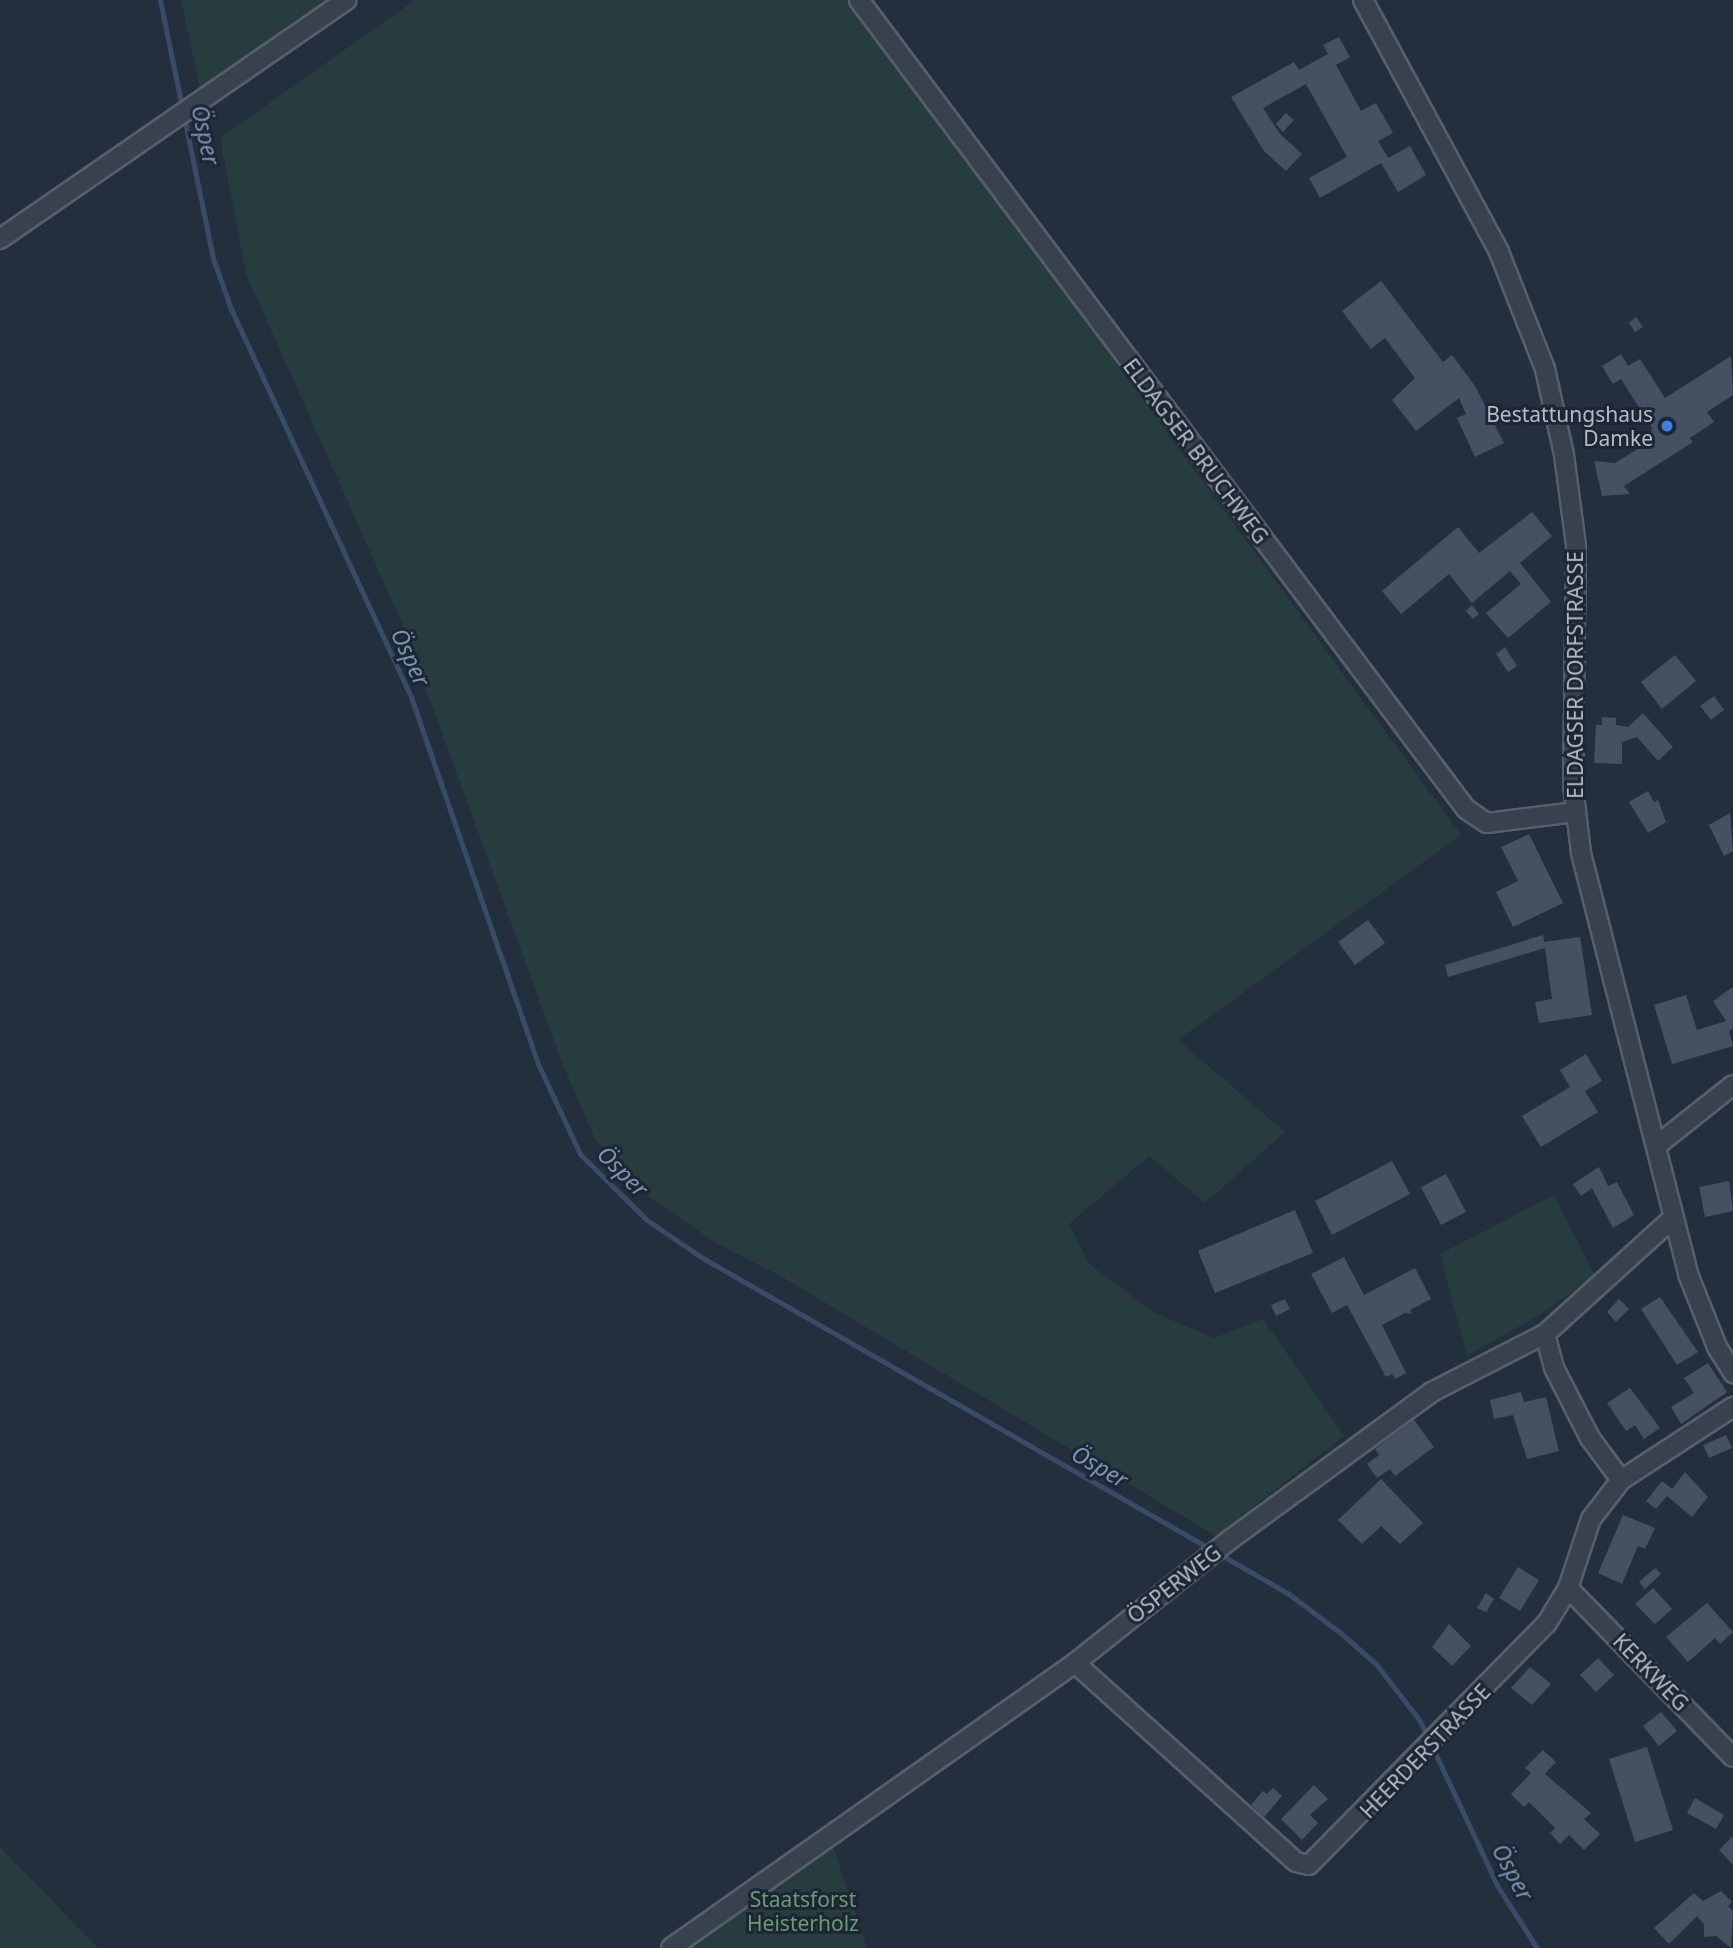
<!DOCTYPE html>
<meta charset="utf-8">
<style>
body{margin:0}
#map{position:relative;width:1733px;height:1948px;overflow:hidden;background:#242f3e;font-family:"Noto Sans",sans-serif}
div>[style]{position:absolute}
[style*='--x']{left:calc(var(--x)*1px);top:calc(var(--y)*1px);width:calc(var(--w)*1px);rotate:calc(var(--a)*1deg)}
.green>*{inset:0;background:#263c3f}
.stream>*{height:5px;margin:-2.5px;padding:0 2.5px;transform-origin:2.5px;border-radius:2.5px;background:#394c67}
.building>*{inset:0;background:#455162}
.roads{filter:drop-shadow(2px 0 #565f6c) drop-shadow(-2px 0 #565f6c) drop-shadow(0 2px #565f6c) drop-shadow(0 -2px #565f6c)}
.minor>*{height:18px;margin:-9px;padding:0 9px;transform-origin:9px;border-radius:9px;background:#38414e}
.dots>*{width:19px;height:19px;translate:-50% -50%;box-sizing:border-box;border:4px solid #1d2633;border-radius:50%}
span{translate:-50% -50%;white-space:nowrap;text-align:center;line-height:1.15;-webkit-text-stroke:6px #1d2633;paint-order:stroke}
.poi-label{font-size:21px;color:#b4bcc9}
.right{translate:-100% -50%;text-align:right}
.street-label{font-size:21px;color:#b4bcc9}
.park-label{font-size:21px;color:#6b9a76}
.water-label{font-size:23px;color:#7c92b1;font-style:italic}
</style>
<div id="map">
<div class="green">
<i style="clip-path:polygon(181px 0,331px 0,200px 89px)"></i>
<i style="clip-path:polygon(415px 0,851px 0,1461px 835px,1178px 1040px,1285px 1132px,1205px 1203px,1149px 1156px,1069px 1224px,1090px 1265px,1155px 1313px,1214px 1338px,1263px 1319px,1344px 1436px,1216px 1536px,784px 1278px,716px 1243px,651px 1198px,595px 1139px,561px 1060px,402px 623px,246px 274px,220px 138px)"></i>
<i style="clip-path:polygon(1554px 1195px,1595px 1275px,1541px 1314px,1467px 1356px,1440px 1254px)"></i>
<i style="clip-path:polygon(0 1847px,98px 1948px,0 1948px)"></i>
<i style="clip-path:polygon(833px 1847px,867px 1948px,686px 1948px)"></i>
</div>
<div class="stream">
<i style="--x:160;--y:0;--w:263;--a:78.4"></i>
<i style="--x:213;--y:258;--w:54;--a:70.6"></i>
<i style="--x:231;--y:309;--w:428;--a:65.1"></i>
<i style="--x:411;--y:697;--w:391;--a:70.9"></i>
<i style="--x:539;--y:1066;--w:97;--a:65"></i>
<i style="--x:580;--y:1154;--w:94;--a:44.6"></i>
<i style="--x:647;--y:1220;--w:65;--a:34.4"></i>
<i style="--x:701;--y:1257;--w:678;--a:29.82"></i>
<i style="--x:1289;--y:1594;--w:68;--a:37.2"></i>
<i style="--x:1343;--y:1635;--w:44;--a:41.3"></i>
<i style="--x:1376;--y:1664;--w:72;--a:52.3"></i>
<i style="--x:1420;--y:1721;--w:183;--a:64.8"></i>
<i style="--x:1498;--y:1887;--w:72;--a:57.4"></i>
</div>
<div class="building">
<i style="clip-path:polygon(1339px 37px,1350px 57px,1336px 65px,1361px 111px,1376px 103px,1393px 133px,1378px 141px,1388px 158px,1410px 146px,1426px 175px,1398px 192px,1381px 163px,1320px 198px,1309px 178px,1347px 157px,1306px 84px,1263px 108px,1280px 134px,1302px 154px,1286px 171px,1264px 151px,1231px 97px,1294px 62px,1299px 70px,1328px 54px,1323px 45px)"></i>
<i style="clip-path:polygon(1286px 113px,1294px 120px,1283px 132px,1276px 124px)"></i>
<i style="clip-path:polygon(1381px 281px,1443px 362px,1452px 355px,1475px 386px,1504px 443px,1475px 457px,1457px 418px,1466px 414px,1459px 398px,1416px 431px,1392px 400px,1415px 378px,1385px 338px,1371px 349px,1342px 311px)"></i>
<i style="clip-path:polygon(1636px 317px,1643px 327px,1635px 332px,1629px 323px)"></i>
<i style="clip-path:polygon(1621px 354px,1628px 366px,1640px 359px,1665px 398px,1731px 356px,1733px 395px,1707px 412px,1714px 422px,1690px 438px,1693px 442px,1624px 486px,1630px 494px,1602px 496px,1594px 461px,1615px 463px,1649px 442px,1652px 428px,1621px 379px,1613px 384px,1602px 366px)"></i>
<i style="clip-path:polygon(1532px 512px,1552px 536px,1520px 563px,1551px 602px,1508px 638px,1486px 613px,1521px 584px,1510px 571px,1472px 603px,1449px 574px,1401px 614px,1382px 591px,1458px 527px,1479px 553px)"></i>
<i style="clip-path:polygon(1472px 605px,1479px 614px,1473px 619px,1466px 611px)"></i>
<i style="clip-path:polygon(1505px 647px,1517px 666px,1508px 672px,1496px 654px)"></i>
<i style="clip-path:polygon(1675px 655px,1696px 681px,1662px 709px,1641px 682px)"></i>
<i style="clip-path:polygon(1714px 696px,1724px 710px,1711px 720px,1700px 706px)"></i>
<i style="clip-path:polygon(1643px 713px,1673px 747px,1658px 761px,1637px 737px,1622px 742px,1622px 764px,1594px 763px,1596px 725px,1602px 725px,1602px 717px,1616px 718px,1616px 725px,1628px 727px)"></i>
<i style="clip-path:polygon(1648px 791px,1654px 802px,1658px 800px,1666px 822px,1648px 833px,1629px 802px)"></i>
<i style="clip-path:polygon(1730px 813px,1733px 851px,1724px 856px,1709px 825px)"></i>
<i style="clip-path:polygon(1529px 834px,1563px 903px,1513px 927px,1496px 892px,1518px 881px,1501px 847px)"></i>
<i style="clip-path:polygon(1368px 920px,1385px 943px,1355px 965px,1338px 942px)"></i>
<i style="clip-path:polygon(1543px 935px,1544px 942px,1580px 937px,1592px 1015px,1539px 1023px,1535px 1002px,1552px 999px,1545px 948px,1448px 977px,1445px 965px)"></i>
<i style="clip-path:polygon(1733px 987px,1733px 1028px,1729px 1031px,1733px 1046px,1672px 1064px,1654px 1005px,1686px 995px,1697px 1030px,1726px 1021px,1713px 1001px)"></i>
<i style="clip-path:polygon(1586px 1054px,1602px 1081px,1585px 1091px,1598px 1112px,1541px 1147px,1522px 1116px,1570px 1087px,1560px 1070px)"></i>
<i style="clip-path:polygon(1392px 1161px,1410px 1194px,1332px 1235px,1315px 1201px)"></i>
<i style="clip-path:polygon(1599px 1167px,1608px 1186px,1617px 1182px,1634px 1215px,1613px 1228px,1592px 1188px,1581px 1196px,1573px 1184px)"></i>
<i style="clip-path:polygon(1446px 1174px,1466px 1212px,1441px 1225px,1421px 1187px)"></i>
<i style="clip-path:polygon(1729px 1181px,1733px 1211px,1705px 1217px,1699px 1187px)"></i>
<i style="clip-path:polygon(1295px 1210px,1313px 1253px,1215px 1293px,1198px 1251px)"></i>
<i style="clip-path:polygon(1344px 1257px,1364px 1295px,1415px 1268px,1431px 1299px,1410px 1310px,1412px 1314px,1405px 1313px,1382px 1325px,1406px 1373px,1395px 1379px,1392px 1374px,1386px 1377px,1347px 1305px,1332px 1313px,1311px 1274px)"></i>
<i style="clip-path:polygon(1660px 1297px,1698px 1352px,1677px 1365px,1641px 1309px)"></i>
<i style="clip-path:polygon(1285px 1299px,1290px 1309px,1276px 1316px,1271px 1305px)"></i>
<i style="clip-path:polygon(1619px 1299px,1629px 1309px,1616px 1322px,1607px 1312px)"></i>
<i style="clip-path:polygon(1708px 1363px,1727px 1392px,1681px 1424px,1671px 1407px,1694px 1393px,1684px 1378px)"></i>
<i style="clip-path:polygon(1630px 1388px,1660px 1428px,1644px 1439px,1635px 1425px,1626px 1431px,1607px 1403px)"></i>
<i style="clip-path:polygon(1521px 1392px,1524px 1402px,1546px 1397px,1559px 1451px,1527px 1459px,1513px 1415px,1494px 1419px,1490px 1400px)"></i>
<i style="clip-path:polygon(1414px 1420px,1434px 1447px,1395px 1476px,1390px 1469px,1377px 1478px,1367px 1464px,1379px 1455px,1375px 1449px)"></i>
<i style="clip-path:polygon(1726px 1435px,1732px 1448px,1709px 1458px,1703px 1445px)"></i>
<i style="clip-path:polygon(1685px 1472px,1708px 1497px,1692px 1517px,1667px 1496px,1656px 1509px,1646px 1501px,1662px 1481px,1672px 1489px)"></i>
<i style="clip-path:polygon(1381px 1479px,1423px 1523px,1400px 1544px,1381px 1526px,1362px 1544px,1338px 1520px)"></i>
<i style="clip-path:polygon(1623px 1515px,1655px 1528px,1645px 1549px,1638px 1546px,1622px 1584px,1598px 1573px)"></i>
<i style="clip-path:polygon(1518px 1567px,1539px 1580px,1520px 1611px,1499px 1598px)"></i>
<i style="clip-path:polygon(1655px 1568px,1661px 1574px,1645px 1589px,1639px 1582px)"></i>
<i style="clip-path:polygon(1653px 1588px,1672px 1609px,1655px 1624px,1635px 1604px)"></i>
<i style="clip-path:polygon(1486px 1593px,1494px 1599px,1486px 1612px,1477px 1608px)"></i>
<i style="clip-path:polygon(1707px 1603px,1733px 1632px,1720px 1644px,1715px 1638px,1688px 1662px,1666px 1637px)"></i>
<i style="clip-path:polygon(1449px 1624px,1471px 1646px,1452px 1666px,1432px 1647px)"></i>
<i style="clip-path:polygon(1598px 1658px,1614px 1675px,1596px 1692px,1580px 1675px)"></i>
<i style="clip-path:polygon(1530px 1667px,1551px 1684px,1532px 1705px,1511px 1688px)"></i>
<i style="clip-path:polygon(1661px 1712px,1677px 1731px,1659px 1746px,1643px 1726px)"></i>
<i style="clip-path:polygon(1647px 1747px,1673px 1830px,1635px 1842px,1609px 1759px)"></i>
<i style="clip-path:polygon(1543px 1750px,1556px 1762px,1545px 1774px,1591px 1813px,1584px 1819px,1600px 1834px,1584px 1850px,1569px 1835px,1560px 1844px,1550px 1833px,1555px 1828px,1529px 1802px,1524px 1807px,1511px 1794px,1531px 1773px,1525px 1768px)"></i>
<i style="clip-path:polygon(1314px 1785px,1328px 1799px,1310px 1815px,1318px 1823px,1302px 1840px,1281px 1819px)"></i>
<i style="clip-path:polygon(1273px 1788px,1282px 1796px,1264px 1817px,1251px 1805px,1263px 1791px,1267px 1794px)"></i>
<i style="clip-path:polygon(1695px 1798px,1724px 1815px,1716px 1829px,1687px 1813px)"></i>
<i style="clip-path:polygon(1733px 1836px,1733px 1865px,1719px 1850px)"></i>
<i style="clip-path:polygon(1721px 1891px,1732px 1902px,1728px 1906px,1733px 1911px,1731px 1948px,1716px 1936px,1704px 1937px,1704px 1924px,1697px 1916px,1669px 1944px,1654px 1928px,1694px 1893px,1703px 1901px)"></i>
</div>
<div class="roads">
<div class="minor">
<i style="--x:859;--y:0;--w:1011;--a:53.12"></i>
<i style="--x:1466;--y:809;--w:25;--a:34"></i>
<i style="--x:1487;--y:823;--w:89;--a:-7.1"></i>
<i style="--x:1363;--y:0;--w:286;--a:61.6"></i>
<i style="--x:1499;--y:252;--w:126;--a:68.5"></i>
<i style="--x:1545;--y:369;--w:88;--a:77.5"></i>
<i style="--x:1564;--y:455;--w:91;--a:82.4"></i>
<i style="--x:1576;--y:545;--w:240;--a:90.7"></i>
<i style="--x:1573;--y:785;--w:68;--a:83.3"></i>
<i style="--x:1581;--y:853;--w:434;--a:75.7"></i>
<i style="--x:1688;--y:1274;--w:79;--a:68.3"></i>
<i style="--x:1717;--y:1347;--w:31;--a:58"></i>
<i style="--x:0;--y:239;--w:421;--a:-34.6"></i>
<i style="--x:1656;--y:1146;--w:98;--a:-38.4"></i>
<i style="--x:1545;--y:1334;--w:35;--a:75"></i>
<i style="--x:1554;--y:1368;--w:79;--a:62.8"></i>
<i style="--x:1590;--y:1438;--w:52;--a:53.6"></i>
<i style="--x:1568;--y:1588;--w:236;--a:45.7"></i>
<i style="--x:1075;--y:1663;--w:297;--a:42"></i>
<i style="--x:1296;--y:1862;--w:13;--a:13"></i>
<i style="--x:1309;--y:1865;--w:339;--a:-45.5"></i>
<i style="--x:1547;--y:1623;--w:41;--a:-59"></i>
<i style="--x:1568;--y:1588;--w:73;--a:-71.6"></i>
<i style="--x:1591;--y:1519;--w:49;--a:-52.4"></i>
<i style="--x:1621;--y:1480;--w:134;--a:-33.1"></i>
<i style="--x:671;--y:1948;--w:494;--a:-35.2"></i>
<i style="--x:1075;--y:1663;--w:199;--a:-38.5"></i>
<i style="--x:1231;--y:1539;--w:249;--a:-36.2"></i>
<i style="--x:1432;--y:1392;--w:127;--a:-27.2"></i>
<i style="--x:1545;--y:1334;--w:173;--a:-42.2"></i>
</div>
</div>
<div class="dots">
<i style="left:1667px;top:426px;background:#3f7fe0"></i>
</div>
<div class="poi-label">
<span class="right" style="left:1653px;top:426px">Bestattungshaus<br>Damke</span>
</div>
<div class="street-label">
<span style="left:1196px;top:451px;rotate:53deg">ELDAGSER BRUCHWEG</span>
<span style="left:1575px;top:675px;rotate:-90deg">ELDAGSER DORFSTRASSE</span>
<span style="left:1174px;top:1584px;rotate:-38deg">ÖSPERWEG</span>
<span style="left:1651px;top:1672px;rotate:46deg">KERKWEG</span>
<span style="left:1425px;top:1751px;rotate:-46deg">HEERDERSTRASSE</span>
</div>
<div class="park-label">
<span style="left:803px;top:1911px">Staatsforst<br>Heisterholz</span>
</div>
<div class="water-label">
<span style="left:206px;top:135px;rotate:78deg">Ösper</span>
<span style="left:411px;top:657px;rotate:65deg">Ösper</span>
<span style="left:623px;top:1171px;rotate:45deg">Ösper</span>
<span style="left:1100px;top:1466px;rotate:30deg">Ösper</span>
<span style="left:1513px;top:1872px;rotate:62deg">Ösper</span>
</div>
</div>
